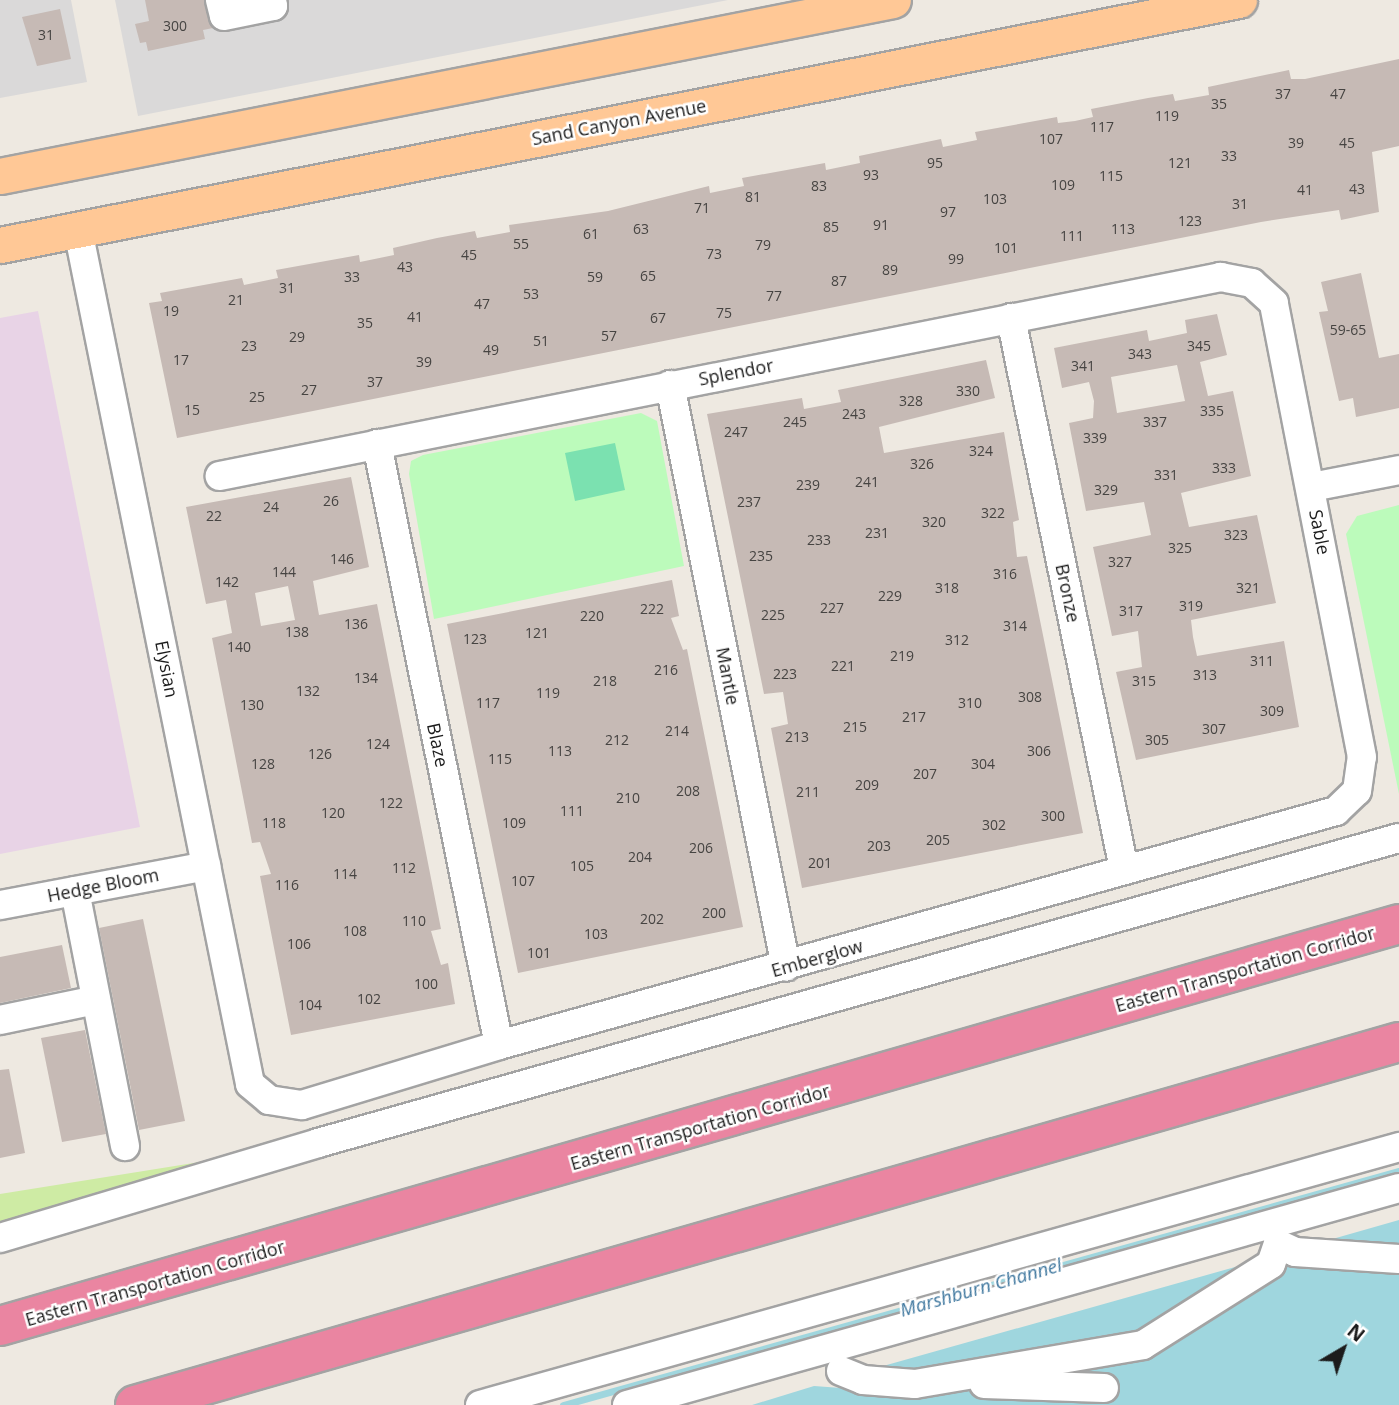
<!DOCTYPE html>
<style>
body{margin:0}
#map{position:relative;width:1399px;height:1405px;overflow:hidden;background:#eee9e1;font-family:"Open Sans",sans-serif}
div>[style]{position:absolute}
[style*='--x']{left:calc(var(--x)*1px);top:calc(var(--y)*1px);width:calc(var(--w)*1px);rotate:calc(var(--a)*1deg)}
.residential>*{inset:0;background:#dad9d9}
.industrial>*{inset:0;background:#e8d3e6}
.grass>*{inset:0;background:#ceeba4}
.park>*{inset:0;background:#bcfbbb}
.pitch>*{inset:0;background:#7be1b0}
.water>*{inset:0;background:#9fd6de}
.stream>*{height:7px;margin:-3.5px;padding:0 3.5px;transform-origin:3.5px;border-radius:3.5px;background:#9fd6de}
.building>*{inset:0;background:#c6bab5}
.roads{filter:drop-shadow(2px 0 #a3a3a3) drop-shadow(-2px 0 #a3a3a3) drop-shadow(0 2px #a3a3a3) drop-shadow(0 -2px #a3a3a3)}
.minor>*{height:28px;margin:-14px;padding:0 14px;transform-origin:14px;border-radius:14px;background:#fff}
.major>*{height:35px;margin:-17.5px;padding:0 17.5px;transform-origin:17.5px;border-radius:17.5px;background:#ffc896}
.highway>*{height:38px;margin:-19px;padding:0 19px;transform-origin:19px;border-radius:19px;background:#ea85a1}
span{translate:-50% -50%;white-space:nowrap;text-align:center;line-height:1.15;-webkit-text-stroke:5px #fff;paint-order:stroke}
.number-label{font-size:14px;color:#464442}
.number-label span{-webkit-text-stroke-width:0}
.street-label{font-size:18px;color:#1c1c1c}
.water-label{font-size:19px;color:#40789f;font-style:italic}
.north{position:absolute;left:1308px;top:1314px;width:70px;height:70px;-webkit-text-stroke:5px #fff;paint-order:stroke;rotate:39deg;font-size:19px;font-weight:700;line-height:28px;text-align:center;color:#1c1c1c}
.north::after{content:'';display:block;margin:auto;width:24px;height:32px;background:#1c1c1c;clip-path:polygon(50% 0,100% 100%,50% 72%,0 100%)}
</style>
<div id="map">
<div class="residential">
<i style="clip-path:polygon(0 0,71px 0,87px 82px,0 98px)"></i>
<i style="clip-path:polygon(115px 0,728px 0,138px 116px)"></i>
</div>
<div class="industrial">
<i style="clip-path:polygon(38px 311px,140px 827px,0 854px,0 318px)"></i>
</div>
<div class="grass">
<i style="clip-path:polygon(318px 1143px,0 1234px,0 1194px)"></i>
</div>
<div class="park">
<i style="clip-path:polygon(641px 413px,657px 421px,684px 566px,434px 619px,409px 474px,411px 461px,423px 455px)"></i>
<i style="clip-path:polygon(1399px 505px,1399px 794px,1346px 534px,1357px 516px)"></i>
</div>
<div class="pitch">
<i style="clip-path:polygon(615px 443px,625px 490px,575px 501px,565px 453px)"></i>
</div>
<div class="water">
<i style="clip-path:polygon(1399px 1220px,1399px 1405px,752px 1405px,814px 1386px,868px 1390px,869px 1370px,1260px 1260px,1272px 1272px,1306px 1261px,1308px 1246px)"></i>
</div>
<div class="stream">
<i style="--x:563;--y:1405;--w:868;--a:-15.64"></i>
</div>
<div class="building">
<i style="clip-path:polygon(145px 0,204px 0,213px 28px,203px 30px,205px 39px,148px 51px,146px 42px,140px 43px,135px 24px,149px 21px)"></i>
<i style="clip-path:polygon(60px 9px,71px 59px,37px 66px,22px 17px)"></i>
<i style="clip-path:polygon(1399px 59px,1399px 146px,1372px 152px,1379px 212px,1341px 220px,1339px 210px,1261px 222px,177px 438px,149px 303px,162px 301px,160px 293px,242px 278px,244px 285px,278px 278px,276px 270px,359px 255px,360px 262px,394px 255px,393px 248px,437px 238px,475px 231px,477px 238px,510px 232px,509px 225px,608px 211px,709px 186px,710px 193px,744px 186px,742px 178px,825px 163px,826px 170px,860px 163px,859px 156px,941px 139px,943px 147px,977px 140px,975px 132px,1057px 117px,1058px 123px,1075px 121px,1093px 117px,1091px 109px,1148px 98px,1173px 94px,1175px 101px,1209px 95px,1208px 87px,1289px 70px,1291px 79px,1305px 79px)"></i>
<i style="clip-path:polygon(1361px 273px,1379px 358px,1399px 354px,1399px 408px,1356px 417px,1353px 398px,1339px 401px,1319px 312px,1328px 311px,1321px 282px)"></i>
<i style="clip-path:polygon(evenodd,1217px 314px,1227px 355px,1200px 362px,1208px 396px,1233px 391px,1251px 476px,1181px 493px,1189px 527px,1257px 515px,1276px 603px,1191px 620px,1193px 637px,1197px 656px,1284px 641px,1299px 727px,1136px 760px,1116px 672px,1142px 667px,1138px 631px,1112px 636px,1093px 547px,1151px 535px,1144px 502px,1086px 511px,1069px 423px,1093px 418px,1094px 401px,1089px 382px,1062px 388px,1054px 348px,1147px 330px,1149px 341px,1187px 333px,1185px 320px,1217px 314px,1177px 365px,1185px 401px,1117px 413px,1111px 377px,1177px 365px)"></i>
<i style="clip-path:polygon(986px 360px,995px 398px,879px 427px,884px 453px,1004px 432px,1019px 520px,1013px 522px,1017px 557px,1027px 556px,1083px 833px,802px 888px,771px 728px,788px 724px,783px 692px,764px 694px,707px 414px,802px 398px,804px 409px,841px 402px,838px 390px)"></i>
<i style="clip-path:polygon(evenodd,351px 477px,369px 567px,313px 581px,319px 615px,377px 604px,441px 929px,431px 931px,441px 965px,448px 963px,455px 1004px,291px 1035px,260px 876px,271px 874px,260px 842px,252px 843px,212px 638px,232px 633px,226px 600px,206px 604px,186px 507px,351px 477px,288px 586px,295px 620px,261px 626px,255px 593px,288px 586px)"></i>
<i style="clip-path:polygon(672px 580px,679px 616px,671px 618px,683px 650px,687px 649px,743px 927px,518px 973px,447px 624px)"></i>
<i style="clip-path:polygon(143px 919px,185px 1121px,139px 1130px,99px 928px)"></i>
<i style="clip-path:polygon(62px 945px,71px 988px,0 1003px,0 957px)"></i>
<i style="clip-path:polygon(85px 1030px,106px 1134px,62px 1142px,41px 1038px)"></i>
<i style="clip-path:polygon(9px 1069px,25px 1153px,0 1158px,0 1070px)"></i>
</div>
<div class="roads">
<div class="minor">
<i style="--x:220;--y:0;--w:16;--a:76"></i>
<i style="--x:224;--y:16;--w:50;--a:-11.5"></i>
<i style="--x:273;--y:6;--w:6;--a:-99"></i>
<i style="--x:78;--y:230;--w:871;--a:78.61"></i>
<i style="--x:250;--y:1084;--w:25;--a:40"></i>
<i style="--x:269;--y:1100;--w:33;--a:9"></i>
<i style="--x:302;--y:1105;--w:206;--a:-16.9"></i>
<i style="--x:499;--y:1045;--w:869;--a:-15.62"></i>
<i style="--x:1336;--y:811;--w:29;--a:-44"></i>
<i style="--x:1357;--y:791;--w:34;--a:-82"></i>
<i style="--x:1362;--y:757;--w:462;--a:-101"></i>
<i style="--x:1274;--y:303;--w:30;--a:-138"></i>
<i style="--x:1252;--y:283;--w:32;--a:-169"></i>
<i style="--x:1221;--y:277;--w:1021;--a:168.76"></i>
<i style="--x:1011;--y:318;--w:562;--a:78.41"></i>
<i style="--x:670;--y:385;--w:593;--a:78.73"></i>
<i style="--x:377;--y:444;--w:613;--a:78.53"></i>
<i style="--x:1311;--y:487;--w:90;--a:-10.9"></i>
<i style="--x:75;--y:891;--w:260;--a:78.9"></i>
<i style="--x:0;--y:905;--w:210;--a:-10.7"></i>
<i style="--x:0;--y:1020;--w:98;--a:-11.8"></i>
<i style="--x:0;--y:1238;--w:332;--a:-16.6"></i>
<i style="--x:318;--y:1143;--w:1123;--a:-15.76"></i>
<i style="--x:841;--y:1371;--w:24;--a:22"></i>
<i style="--x:863;--y:1380;--w:52;--a:4.4"></i>
<i style="--x:915;--y:1384;--w:231;--a:-9.7"></i>
<i style="--x:1143;--y:1345;--w:151;--a:-32.3"></i>
<i style="--x:1271;--y:1264;--w:21;--a:-71"></i>
<i style="--x:1278;--y:1244;--w:19;--a:25"></i>
<i style="--x:1295;--y:1252;--w:104;--a:3.9"></i>
<i style="--x:984;--y:1384;--w:120;--a:1.9"></i>
<i style="--x:480;--y:1405;--w:955;--a:-15.68"></i>
<i style="--x:627;--y:1405;--w:802;--a:-15.7"></i>
</div>
<div class="major">
<i style="--x:0;--y:176;--w:910;--a:-11.15"></i>
<i style="--x:0;--y:245;--w:1263;--a:-11.19"></i>
</div>
<div class="highway">
<i style="--x:0;--y:1326;--w:1456;--a:-16.03"></i>
<i style="--x:135;--y:1405;--w:1315;--a:-16.02"></i>
</div>
</div>
<div class="number-label">
<span style="left:175px;top:26px">300</span>
<span style="left:46px;top:35px">31</span>
<span style="left:1283px;top:94px">37</span>
<span style="left:1338px;top:94px">47</span>
<span style="left:1219px;top:104px">35</span>
<span style="left:1167px;top:116px">119</span>
<span style="left:1102px;top:127px">117</span>
<span style="left:1051px;top:139px">107</span>
<span style="left:1296px;top:143px">39</span>
<span style="left:1347px;top:143px">45</span>
<span style="left:1229px;top:156px">33</span>
<span style="left:935px;top:163px">95</span>
<span style="left:1180px;top:163px">121</span>
<span style="left:871px;top:175px">93</span>
<span style="left:1111px;top:176px">115</span>
<span style="left:1063px;top:185px">109</span>
<span style="left:819px;top:186px">83</span>
<span style="left:1357px;top:189px">43</span>
<span style="left:1305px;top:190px">41</span>
<span style="left:753px;top:197px">81</span>
<span style="left:995px;top:199px">103</span>
<span style="left:1240px;top:204px">31</span>
<span style="left:702px;top:208px">71</span>
<span style="left:948px;top:212px">97</span>
<span style="left:1190px;top:221px">123</span>
<span style="left:881px;top:225px">91</span>
<span style="left:831px;top:227px">85</span>
<span style="left:641px;top:229px">63</span>
<span style="left:1123px;top:229px">113</span>
<span style="left:591px;top:234px">61</span>
<span style="left:1072px;top:236px">111</span>
<span style="left:521px;top:244px">55</span>
<span style="left:763px;top:245px">79</span>
<span style="left:1006px;top:248px">101</span>
<span style="left:714px;top:254px">73</span>
<span style="left:469px;top:255px">45</span>
<span style="left:956px;top:259px">99</span>
<span style="left:405px;top:267px">43</span>
<span style="left:890px;top:270px">89</span>
<span style="left:648px;top:276px">65</span>
<span style="left:352px;top:277px">33</span>
<span style="left:595px;top:277px">59</span>
<span style="left:839px;top:281px">87</span>
<span style="left:287px;top:288px">31</span>
<span style="left:531px;top:294px">53</span>
<span style="left:774px;top:296px">77</span>
<span style="left:236px;top:300px">21</span>
<span style="left:482px;top:304px">47</span>
<span style="left:171px;top:311px">19</span>
<span style="left:724px;top:313px">75</span>
<span style="left:415px;top:317px">41</span>
<span style="left:658px;top:318px">67</span>
<span style="left:365px;top:323px">35</span>
<span style="left:1348px;top:330px">59-65</span>
<span style="left:609px;top:336px">57</span>
<span style="left:297px;top:337px">29</span>
<span style="left:541px;top:341px">51</span>
<span style="left:249px;top:346px">23</span>
<span style="left:1199px;top:346px">345</span>
<span style="left:491px;top:350px">49</span>
<span style="left:1140px;top:354px">343</span>
<span style="left:181px;top:360px">17</span>
<span style="left:424px;top:362px">39</span>
<span style="left:1083px;top:366px">341</span>
<span style="left:375px;top:382px">37</span>
<span style="left:309px;top:390px">27</span>
<span style="left:968px;top:391px">330</span>
<span style="left:257px;top:397px">25</span>
<span style="left:911px;top:401px">328</span>
<span style="left:192px;top:410px">15</span>
<span style="left:1212px;top:411px">335</span>
<span style="left:854px;top:414px">243</span>
<span style="left:795px;top:422px">245</span>
<span style="left:1155px;top:422px">337</span>
<span style="left:736px;top:432px">247</span>
<span style="left:1095px;top:438px">339</span>
<span style="left:981px;top:451px">324</span>
<span style="left:922px;top:464px">326</span>
<span style="left:1224px;top:468px">333</span>
<span style="left:1166px;top:475px">331</span>
<span style="left:867px;top:482px">241</span>
<span style="left:808px;top:485px">239</span>
<span style="left:1106px;top:490px">329</span>
<span style="left:331px;top:501px">26</span>
<span style="left:749px;top:502px">237</span>
<span style="left:271px;top:507px">24</span>
<span style="left:993px;top:513px">322</span>
<span style="left:214px;top:516px">22</span>
<span style="left:934px;top:522px">320</span>
<span style="left:877px;top:533px">231</span>
<span style="left:1236px;top:535px">323</span>
<span style="left:819px;top:540px">233</span>
<span style="left:1180px;top:548px">325</span>
<span style="left:761px;top:556px">235</span>
<span style="left:342px;top:559px">146</span>
<span style="left:1120px;top:562px">327</span>
<span style="left:284px;top:572px">144</span>
<span style="left:1005px;top:574px">316</span>
<span style="left:227px;top:582px">142</span>
<span style="left:947px;top:588px">318</span>
<span style="left:1248px;top:588px">321</span>
<span style="left:890px;top:596px">229</span>
<span style="left:1191px;top:606px">319</span>
<span style="left:832px;top:608px">227</span>
<span style="left:652px;top:609px">222</span>
<span style="left:1131px;top:611px">317</span>
<span style="left:773px;top:615px">225</span>
<span style="left:592px;top:616px">220</span>
<span style="left:356px;top:624px">136</span>
<span style="left:1015px;top:626px">314</span>
<span style="left:297px;top:632px">138</span>
<span style="left:537px;top:633px">121</span>
<span style="left:475px;top:639px">123</span>
<span style="left:957px;top:640px">312</span>
<span style="left:239px;top:647px">140</span>
<span style="left:902px;top:656px">219</span>
<span style="left:1262px;top:661px">311</span>
<span style="left:843px;top:666px">221</span>
<span style="left:666px;top:670px">216</span>
<span style="left:785px;top:674px">223</span>
<span style="left:1205px;top:675px">313</span>
<span style="left:366px;top:678px">134</span>
<span style="left:605px;top:681px">218</span>
<span style="left:1144px;top:681px">315</span>
<span style="left:308px;top:691px">132</span>
<span style="left:548px;top:693px">119</span>
<span style="left:1030px;top:697px">308</span>
<span style="left:488px;top:703px">117</span>
<span style="left:970px;top:703px">310</span>
<span style="left:252px;top:705px">130</span>
<span style="left:1272px;top:711px">309</span>
<span style="left:914px;top:717px">217</span>
<span style="left:855px;top:727px">215</span>
<span style="left:1214px;top:729px">307</span>
<span style="left:677px;top:731px">214</span>
<span style="left:797px;top:737px">213</span>
<span style="left:617px;top:740px">212</span>
<span style="left:1157px;top:740px">305</span>
<span style="left:378px;top:744px">124</span>
<span style="left:560px;top:751px">113</span>
<span style="left:1039px;top:751px">306</span>
<span style="left:320px;top:754px">126</span>
<span style="left:500px;top:759px">115</span>
<span style="left:263px;top:764px">128</span>
<span style="left:983px;top:764px">304</span>
<span style="left:925px;top:774px">207</span>
<span style="left:867px;top:785px">209</span>
<span style="left:688px;top:791px">208</span>
<span style="left:808px;top:792px">211</span>
<span style="left:628px;top:798px">210</span>
<span style="left:391px;top:803px">122</span>
<span style="left:572px;top:811px">111</span>
<span style="left:333px;top:813px">120</span>
<span style="left:1053px;top:816px">300</span>
<span style="left:274px;top:823px">118</span>
<span style="left:514px;top:823px">109</span>
<span style="left:994px;top:825px">302</span>
<span style="left:938px;top:840px">205</span>
<span style="left:879px;top:846px">203</span>
<span style="left:701px;top:848px">206</span>
<span style="left:640px;top:857px">204</span>
<span style="left:820px;top:863px">201</span>
<span style="left:582px;top:866px">105</span>
<span style="left:404px;top:868px">112</span>
<span style="left:345px;top:874px">114</span>
<span style="left:523px;top:881px">107</span>
<span style="left:287px;top:885px">116</span>
<span style="left:714px;top:913px">200</span>
<span style="left:652px;top:919px">202</span>
<span style="left:414px;top:921px">110</span>
<span style="left:355px;top:931px">108</span>
<span style="left:596px;top:934px">103</span>
<span style="left:299px;top:944px">106</span>
<span style="left:539px;top:953px">101</span>
<span style="left:426px;top:984px">100</span>
<span style="left:369px;top:999px">102</span>
<span style="left:310px;top:1005px">104</span>
</div>
<div class="street-label">
<span style="left:619px;top:122px;rotate:-11deg">Sand Canyon Avenue</span>
<span style="left:736px;top:372px;rotate:-11deg">Splendor</span>
<span style="left:1320px;top:532px;rotate:79deg">Sable</span>
<span style="left:1068px;top:593px;rotate:78deg">Bronze</span>
<span style="left:167px;top:669px;rotate:79deg">Elysian</span>
<span style="left:728px;top:676px;rotate:79deg">Mantle</span>
<span style="left:438px;top:745px;rotate:78deg">Blaze</span>
<span style="left:103px;top:885px;rotate:-11deg">Hedge Bloom</span>
<span style="left:817px;top:958px;rotate:-16deg">Emberglow</span>
<span style="left:1245px;top:969px;rotate:-16deg">Eastern Transportation Corridor</span>
<span style="left:700px;top:1127px;rotate:-16deg">Eastern Transportation Corridor</span>
<span style="left:155px;top:1283px;rotate:-16deg">Eastern Transportation Corridor</span>
</div>
<div class="water-label">
<span style="left:981px;top:1288px;rotate:-16deg">Marshburn Channel</span>
</div>
<div class="north">N</div>
</div>
